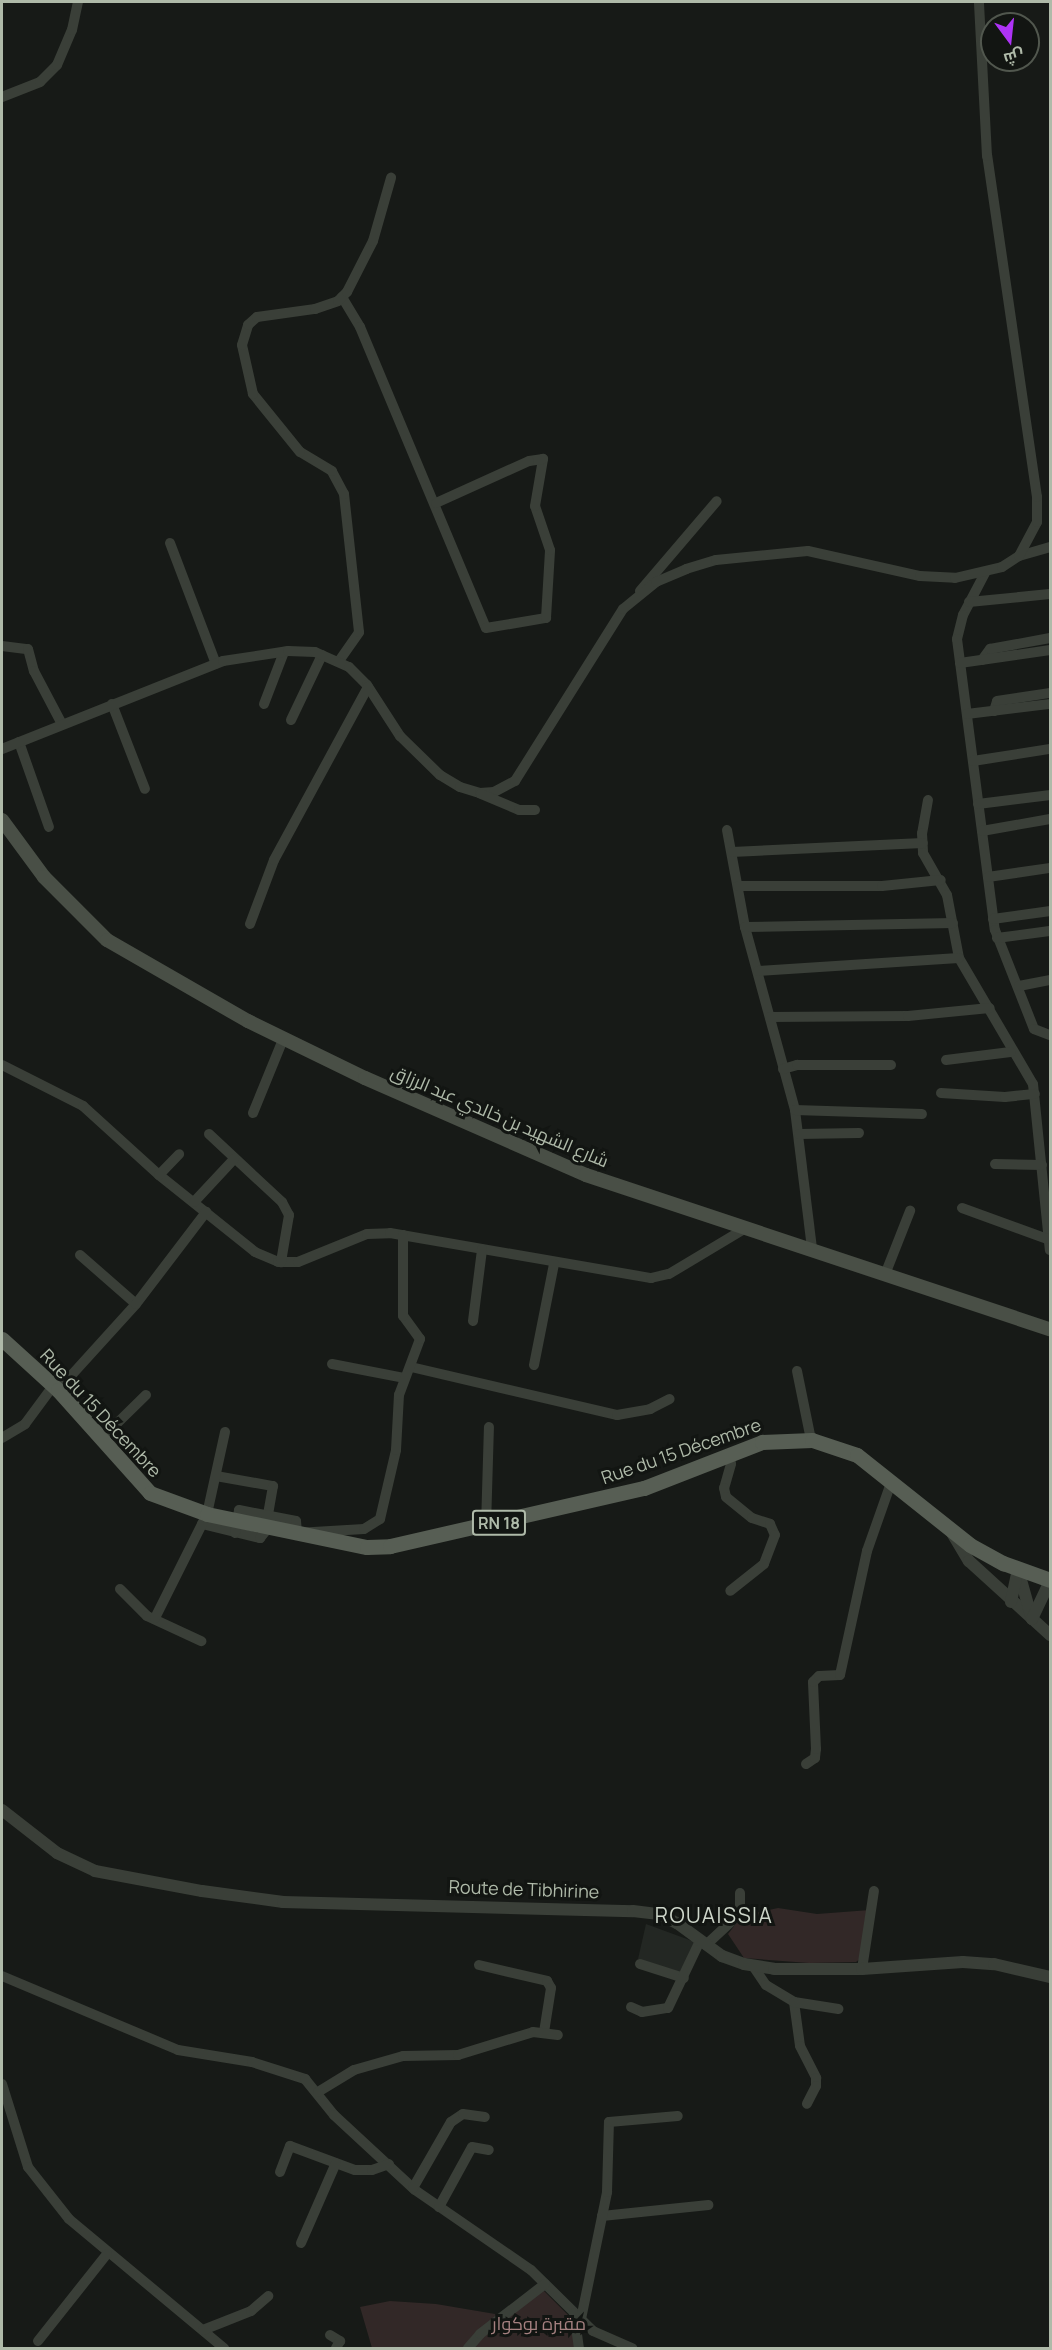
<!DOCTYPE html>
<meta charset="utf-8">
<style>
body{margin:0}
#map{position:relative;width:1052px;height:2350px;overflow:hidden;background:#171a17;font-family:Manrope,Cairo,sans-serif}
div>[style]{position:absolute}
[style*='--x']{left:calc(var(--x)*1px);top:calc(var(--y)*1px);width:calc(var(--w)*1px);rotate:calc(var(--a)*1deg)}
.built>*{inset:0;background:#232723}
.green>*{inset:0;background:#322827}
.minor>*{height:10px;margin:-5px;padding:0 5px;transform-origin:5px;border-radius:5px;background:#3a3f38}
.tertiary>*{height:12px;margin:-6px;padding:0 6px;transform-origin:6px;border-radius:6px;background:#3a3f38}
.secondary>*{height:14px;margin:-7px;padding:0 7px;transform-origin:7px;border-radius:7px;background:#494f46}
.primary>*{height:15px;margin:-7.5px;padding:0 7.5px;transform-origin:7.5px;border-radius:7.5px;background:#575e54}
span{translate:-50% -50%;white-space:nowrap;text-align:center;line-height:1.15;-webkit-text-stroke:6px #121512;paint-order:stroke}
.shield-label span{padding:2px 4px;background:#121512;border:2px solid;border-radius:4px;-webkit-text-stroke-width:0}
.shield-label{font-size:16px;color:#afbaa9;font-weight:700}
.street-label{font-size:18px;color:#afbaa9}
.park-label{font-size:18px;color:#a58180}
.quarter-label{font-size:21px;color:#ced6ca;letter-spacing:1.5px}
.frame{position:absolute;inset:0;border:3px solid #afbaa9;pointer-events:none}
.north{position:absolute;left:980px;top:12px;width:60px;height:60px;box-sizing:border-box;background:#121512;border:2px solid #51574e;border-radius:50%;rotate:165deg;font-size:16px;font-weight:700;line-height:24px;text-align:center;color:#afbaa9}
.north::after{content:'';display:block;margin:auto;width:21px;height:27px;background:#ae33f6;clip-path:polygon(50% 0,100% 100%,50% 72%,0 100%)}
</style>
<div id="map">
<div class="built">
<i style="clip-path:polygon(646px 1924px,695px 1942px,680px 1973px,638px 1959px)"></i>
</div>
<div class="green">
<i style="clip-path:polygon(778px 1908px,817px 1914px,870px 1910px,861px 1958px,856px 1962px,809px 1963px,744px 1958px,728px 1934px,742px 1916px)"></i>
<i style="clip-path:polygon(542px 2289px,572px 2319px,578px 2348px,372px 2348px,360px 2307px,390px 2301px,436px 2304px,507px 2316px)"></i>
</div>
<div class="minor">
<i style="--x:2;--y:97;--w:41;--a:-21.5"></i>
<i style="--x:40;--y:82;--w:24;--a:-45"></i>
<i style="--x:57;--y:65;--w:38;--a:-67"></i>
<i style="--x:72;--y:30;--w:29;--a:-78"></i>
<i style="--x:342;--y:297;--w:35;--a:59"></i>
<i style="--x:360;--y:327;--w:326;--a:67.3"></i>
<i style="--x:486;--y:628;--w:61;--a:-9.5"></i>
<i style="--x:546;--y:618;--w:68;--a:-86.6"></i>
<i style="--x:550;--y:550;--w:46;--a:-108.8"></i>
<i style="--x:535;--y:506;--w:48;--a:-80.3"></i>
<i style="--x:543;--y:459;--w:14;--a:172"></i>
<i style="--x:529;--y:461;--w:102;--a:155.7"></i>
<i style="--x:170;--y:543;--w:129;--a:69.2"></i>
<i style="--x:1019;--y:556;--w:32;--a:-16"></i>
<i style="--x:985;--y:573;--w:47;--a:117.6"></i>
<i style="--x:963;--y:615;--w:25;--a:104"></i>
<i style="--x:957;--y:639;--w:293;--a:82.6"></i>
<i style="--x:995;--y:930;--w:106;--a:68.5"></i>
<i style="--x:1034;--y:1029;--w:17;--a:21"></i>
<i style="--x:640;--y:591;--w:118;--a:-49.5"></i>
<i style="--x:969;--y:602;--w:81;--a:-5.6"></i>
<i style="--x:2;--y:646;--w:26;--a:7"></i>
<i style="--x:28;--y:649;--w:23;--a:75"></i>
<i style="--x:34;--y:671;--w:60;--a:62.2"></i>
<i style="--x:982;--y:660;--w:14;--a:-54"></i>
<i style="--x:990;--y:649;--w:61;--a:-10.4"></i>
<i style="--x:339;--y:661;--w:35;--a:-55"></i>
<i style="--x:359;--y:632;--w:139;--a:-96.2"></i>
<i style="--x:344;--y:494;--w:26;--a:-118"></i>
<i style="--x:332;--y:471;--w:37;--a:-149"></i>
<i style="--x:300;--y:452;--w:75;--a:-129"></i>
<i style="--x:253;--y:394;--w:50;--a:-102.7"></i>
<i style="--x:242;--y:345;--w:21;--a:-73"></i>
<i style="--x:248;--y:325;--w:12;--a:-42"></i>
<i style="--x:257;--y:317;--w:59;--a:-7.9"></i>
<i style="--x:315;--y:309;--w:24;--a:-19"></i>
<i style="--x:338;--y:301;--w:13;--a:-45"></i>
<i style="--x:347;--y:292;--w:57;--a:-63"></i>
<i style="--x:373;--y:241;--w:66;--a:-74.1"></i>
<i style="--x:960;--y:663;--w:91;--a:-8.2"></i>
<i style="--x:112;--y:704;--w:91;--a:68.8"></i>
<i style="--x:264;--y:704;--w:56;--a:-69"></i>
<i style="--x:994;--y:711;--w:10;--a:-73"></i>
<i style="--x:997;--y:701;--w:54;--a:-8.6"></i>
<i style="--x:967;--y:714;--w:84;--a:-6.9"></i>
<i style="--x:291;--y:720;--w:72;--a:-64.5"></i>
<i style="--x:19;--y:742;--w:90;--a:70.6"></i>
<i style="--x:2;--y:749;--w:238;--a:-21.7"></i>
<i style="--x:223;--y:661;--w:66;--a:-8.7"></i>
<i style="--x:288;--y:651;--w:27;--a:2"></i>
<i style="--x:315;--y:652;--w:37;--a:24"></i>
<i style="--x:349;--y:667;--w:25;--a:45"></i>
<i style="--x:367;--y:685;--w:61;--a:57.1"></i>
<i style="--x:400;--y:736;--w:56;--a:44.3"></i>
<i style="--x:440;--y:775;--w:23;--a:31"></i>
<i style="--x:460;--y:787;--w:21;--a:17"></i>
<i style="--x:480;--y:793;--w:14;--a:-4"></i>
<i style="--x:494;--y:792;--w:24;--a:-28"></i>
<i style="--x:515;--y:781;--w:203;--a:-57.9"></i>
<i style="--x:623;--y:609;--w:43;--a:-39.3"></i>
<i style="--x:656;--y:582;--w:33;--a:-23"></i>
<i style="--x:686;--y:569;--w:31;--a:-17"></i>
<i style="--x:716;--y:560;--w:92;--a:-5.6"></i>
<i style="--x:808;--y:551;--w:115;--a:12.6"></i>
<i style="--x:920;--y:576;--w:35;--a:3"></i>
<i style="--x:955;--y:578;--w:48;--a:-13.2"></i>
<i style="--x:1002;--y:567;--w:20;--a:-33"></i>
<i style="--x:1019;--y:556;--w:38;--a:-62"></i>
<i style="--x:1037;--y:522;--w:25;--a:-90"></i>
<i style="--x:1037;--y:497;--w:345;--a:-98.3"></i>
<i style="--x:987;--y:156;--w:154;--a:-93"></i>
<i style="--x:973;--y:761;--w:78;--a:-8.9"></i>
<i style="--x:481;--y:794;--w:41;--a:22.8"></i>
<i style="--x:519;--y:810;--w:16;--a:0"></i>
<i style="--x:928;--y:800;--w:34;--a:100"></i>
<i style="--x:922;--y:833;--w:20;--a:87"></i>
<i style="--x:923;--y:853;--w:48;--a:60.3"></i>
<i style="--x:947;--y:895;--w:64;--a:79.2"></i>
<i style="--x:959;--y:958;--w:146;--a:59.6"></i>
<i style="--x:1033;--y:1084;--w:167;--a:84.2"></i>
<i style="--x:978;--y:804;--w:73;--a:-7.1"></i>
<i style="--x:727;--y:830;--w:99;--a:79.5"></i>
<i style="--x:745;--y:927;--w:190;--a:74.7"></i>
<i style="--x:795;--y:1110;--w:139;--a:83"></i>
<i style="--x:982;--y:831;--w:69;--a:-10"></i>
<i style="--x:732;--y:852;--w:191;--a:-2.7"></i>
<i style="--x:988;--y:877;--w:63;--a:-8.3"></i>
<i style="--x:738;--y:886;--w:144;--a:0"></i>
<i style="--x:882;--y:886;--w:59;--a:-5.8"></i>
<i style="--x:993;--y:919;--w:58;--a:-8"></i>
<i style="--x:250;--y:924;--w:68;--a:-69.4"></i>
<i style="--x:274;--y:860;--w:197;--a:-61.5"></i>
<i style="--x:745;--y:927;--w:208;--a:-1.1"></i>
<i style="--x:997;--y:938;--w:53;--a:-7.5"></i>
<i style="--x:758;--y:971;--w:201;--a:-3.7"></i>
<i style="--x:1019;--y:986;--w:32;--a:-11"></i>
<i style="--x:770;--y:1017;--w:138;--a:-0.4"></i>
<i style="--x:908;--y:1016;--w:82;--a:-5.6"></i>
<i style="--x:946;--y:1060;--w:65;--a:-7"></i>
<i style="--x:2;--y:1065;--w:91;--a:26.8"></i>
<i style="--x:83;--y:1106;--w:103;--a:42.2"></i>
<i style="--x:159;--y:1175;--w:123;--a:38.7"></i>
<i style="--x:255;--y:1252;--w:25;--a:23"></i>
<i style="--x:278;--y:1262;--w:20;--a:0"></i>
<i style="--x:298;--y:1262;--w:74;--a:-22.1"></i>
<i style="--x:367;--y:1234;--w:23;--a:-2"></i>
<i style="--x:390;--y:1233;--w:265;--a:9.8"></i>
<i style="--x:651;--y:1278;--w:18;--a:-13"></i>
<i style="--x:669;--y:1274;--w:90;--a:-30.9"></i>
<i style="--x:783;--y:1069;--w:15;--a:-16"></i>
<i style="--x:797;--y:1065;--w:94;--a:0"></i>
<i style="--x:941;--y:1093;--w:64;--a:3.6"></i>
<i style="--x:1005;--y:1097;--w:30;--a:-6"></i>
<i style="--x:795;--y:1110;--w:127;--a:1.8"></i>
<i style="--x:253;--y:1113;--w:82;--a:-67.8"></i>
<i style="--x:209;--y:1134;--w:100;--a:43"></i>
<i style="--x:282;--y:1202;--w:15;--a:62"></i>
<i style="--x:289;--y:1215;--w:48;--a:99.7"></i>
<i style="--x:799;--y:1134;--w:60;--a:-1"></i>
<i style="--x:995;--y:1164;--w:47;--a:1.2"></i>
<i style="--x:159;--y:1175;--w:29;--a:-46"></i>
<i style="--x:194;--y:1202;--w:59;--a:-47.1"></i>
<i style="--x:962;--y:1208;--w:90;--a:20"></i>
<i style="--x:80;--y:1255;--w:74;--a:41.2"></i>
<i style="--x:886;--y:1272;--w:66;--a:-68.5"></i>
<i style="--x:473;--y:1321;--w:72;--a:-82.8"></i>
<i style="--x:332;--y:1364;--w:73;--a:11"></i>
<i style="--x:534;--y:1365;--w:103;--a:-78.8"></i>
<i style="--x:411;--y:1367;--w:212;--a:13.1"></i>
<i style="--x:617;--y:1415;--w:34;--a:-10"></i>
<i style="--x:650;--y:1409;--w:22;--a:-27"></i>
<i style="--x:797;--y:1371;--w:70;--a:78.5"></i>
<i style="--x:58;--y:1390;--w:116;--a:-47.8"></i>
<i style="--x:136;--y:1304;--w:116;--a:-52.7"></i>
<i style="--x:2;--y:1438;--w:27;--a:-31"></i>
<i style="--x:25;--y:1424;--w:47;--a:-53.6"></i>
<i style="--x:101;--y:1439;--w:63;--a:-44.4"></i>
<i style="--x:728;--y:1454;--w:10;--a:73"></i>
<i style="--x:731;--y:1464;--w:25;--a:106"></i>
<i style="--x:724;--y:1488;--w:9;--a:77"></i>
<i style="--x:726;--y:1497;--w:33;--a:39"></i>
<i style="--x:752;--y:1518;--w:19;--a:18"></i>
<i style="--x:770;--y:1524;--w:12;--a:66"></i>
<i style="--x:775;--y:1535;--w:31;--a:111"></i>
<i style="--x:764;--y:1564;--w:43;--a:141.5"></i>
<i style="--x:216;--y:1476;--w:58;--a:10"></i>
<i style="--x:273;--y:1486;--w:27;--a:100"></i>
<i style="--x:202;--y:1524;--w:60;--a:13.6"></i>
<i style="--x:260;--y:1538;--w:14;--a:-51"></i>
<i style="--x:486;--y:1526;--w:99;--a:-88.3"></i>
<i style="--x:235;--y:1533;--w:23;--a:-80"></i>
<i style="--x:239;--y:1510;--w:58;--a:10.9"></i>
<i style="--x:296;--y:1521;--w:12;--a:85"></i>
<i style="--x:297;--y:1533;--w:67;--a:-3.4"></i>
<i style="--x:364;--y:1529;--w:19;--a:-32"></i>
<i style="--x:380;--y:1519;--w:71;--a:-76.9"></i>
<i style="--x:396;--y:1450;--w:55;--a:-86.9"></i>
<i style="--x:399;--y:1395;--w:60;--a:-69.4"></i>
<i style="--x:420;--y:1339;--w:29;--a:-126"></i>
<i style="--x:403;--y:1316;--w:81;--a:-90"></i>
<i style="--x:120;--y:1589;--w:38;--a:45"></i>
<i style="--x:147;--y:1616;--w:60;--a:24.8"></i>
<i style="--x:155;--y:1618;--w:116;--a:-63.4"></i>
<i style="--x:207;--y:1514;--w:84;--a:-77.6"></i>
<i style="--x:806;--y:1764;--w:11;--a:-34"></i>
<i style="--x:815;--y:1758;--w:9;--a:-84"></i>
<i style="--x:816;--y:1749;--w:67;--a:-92.6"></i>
<i style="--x:813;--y:1682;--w:8;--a:-45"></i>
<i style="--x:819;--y:1676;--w:21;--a:-3"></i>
<i style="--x:840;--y:1675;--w:127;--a:-77.7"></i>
<i style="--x:867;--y:1551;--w:72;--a:-70.6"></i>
<i style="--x:706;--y:1945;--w:40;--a:-43"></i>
<i style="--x:735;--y:1918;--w:10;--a:-61"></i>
<i style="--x:740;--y:1909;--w:16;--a:-90"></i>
<i style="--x:640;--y:1964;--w:46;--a:17.7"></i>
<i style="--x:479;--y:1965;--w:70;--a:13.2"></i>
<i style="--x:547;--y:1981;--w:8;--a:60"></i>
<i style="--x:551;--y:1988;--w:45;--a:99"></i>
<i style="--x:753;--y:1966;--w:23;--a:56"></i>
<i style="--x:766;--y:1985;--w:33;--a:31"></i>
<i style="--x:794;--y:2002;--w:44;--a:82.2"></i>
<i style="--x:800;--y:2046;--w:36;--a:63"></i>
<i style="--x:816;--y:2078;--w:8;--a:90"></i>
<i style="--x:816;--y:2086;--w:20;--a:117"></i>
<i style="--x:862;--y:1969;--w:79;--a:-81.3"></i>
<i style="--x:2;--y:1976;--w:191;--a:22.8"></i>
<i style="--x:178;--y:2050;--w:75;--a:9.2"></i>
<i style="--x:252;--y:2062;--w:56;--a:17.8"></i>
<i style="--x:305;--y:2079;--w:46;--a:51.1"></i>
<i style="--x:334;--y:2115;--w:110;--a:42.8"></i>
<i style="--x:415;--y:2190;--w:141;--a:34.6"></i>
<i style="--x:531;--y:2270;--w:87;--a:44.5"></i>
<i style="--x:593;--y:2331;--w:43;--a:23.6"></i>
<i style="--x:794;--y:2002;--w:45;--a:9"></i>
<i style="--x:631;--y:2007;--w:12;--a:24"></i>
<i style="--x:642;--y:2012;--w:26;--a:-9"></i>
<i style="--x:668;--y:2008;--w:74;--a:-64.5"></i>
<i style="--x:2;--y:2084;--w:87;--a:72.6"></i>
<i style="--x:28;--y:2167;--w:66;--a:51.7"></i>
<i style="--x:69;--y:2219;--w:202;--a:39.8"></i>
<i style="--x:318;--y:2092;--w:42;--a:-31.4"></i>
<i style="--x:354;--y:2070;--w:51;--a:-15.9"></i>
<i style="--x:403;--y:2056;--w:55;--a:-1"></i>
<i style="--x:458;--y:2055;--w:78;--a:-17"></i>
<i style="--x:533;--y:2032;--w:25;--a:7"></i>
<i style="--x:280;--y:2172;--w:28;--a:-69"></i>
<i style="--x:290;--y:2146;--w:69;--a:20.3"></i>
<i style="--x:355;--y:2170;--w:17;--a:0"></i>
<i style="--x:372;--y:2170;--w:18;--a:-19"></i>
<i style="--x:413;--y:2188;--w:76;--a:-60.1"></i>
<i style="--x:451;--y:2122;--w:14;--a:-34"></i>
<i style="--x:463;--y:2114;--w:22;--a:8"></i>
<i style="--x:439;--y:2207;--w:68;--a:-61.2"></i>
<i style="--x:472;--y:2147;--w:17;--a:10"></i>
<i style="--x:602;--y:2216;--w:107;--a:-5.9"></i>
<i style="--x:301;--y:2243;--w:87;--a:-66.4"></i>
<i style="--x:574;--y:2313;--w:35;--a:82"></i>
<i style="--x:581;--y:2319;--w:130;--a:-78.4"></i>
<i style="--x:607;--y:2192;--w:70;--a:-88.4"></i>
<i style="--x:609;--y:2122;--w:69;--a:-5"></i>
<i style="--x:203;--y:2330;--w:52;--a:-21.6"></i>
<i style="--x:251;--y:2311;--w:23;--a:-41"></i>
<i style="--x:330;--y:2335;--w:12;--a:31"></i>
<i style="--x:340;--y:2341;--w:8;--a:120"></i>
<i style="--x:38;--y:2341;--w:111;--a:-51.6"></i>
<i style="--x:468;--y:2348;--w:18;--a:-49"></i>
<i style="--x:480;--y:2334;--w:82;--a:-37.6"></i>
</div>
<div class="tertiary">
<i style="--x:952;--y:1533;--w:33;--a:59"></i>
<i style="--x:969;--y:1561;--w:110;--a:42.4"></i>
<i style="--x:1018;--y:1569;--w:52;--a:74.4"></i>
<i style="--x:1011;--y:1602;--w:34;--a:-78"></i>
<i style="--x:1032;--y:1619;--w:42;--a:-64.7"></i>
<i style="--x:2;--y:1810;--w:70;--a:38"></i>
<i style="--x:57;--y:1853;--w:42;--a:25.3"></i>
<i style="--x:95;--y:1871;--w:109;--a:10.6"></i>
<i style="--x:202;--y:1891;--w:82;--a:7.7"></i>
<i style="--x:283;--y:1902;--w:350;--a:1.5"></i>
<i style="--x:633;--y:1911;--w:26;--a:7"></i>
<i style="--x:659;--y:1914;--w:20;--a:27"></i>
<i style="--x:677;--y:1923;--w:56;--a:36.3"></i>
<i style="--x:722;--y:1956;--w:23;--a:20"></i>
<i style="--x:744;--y:1964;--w:30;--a:9"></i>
<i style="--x:774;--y:1969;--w:88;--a:0"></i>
<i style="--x:862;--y:1969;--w:101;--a:-4"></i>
<i style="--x:963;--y:1962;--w:31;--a:4"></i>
<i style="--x:994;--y:1964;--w:57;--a:13.1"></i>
</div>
<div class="secondary">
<i style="--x:2;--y:820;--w:71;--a:53.6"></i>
<i style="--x:44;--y:877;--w:89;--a:45"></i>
<i style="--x:107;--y:940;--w:163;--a:29.9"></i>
<i style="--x:248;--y:1021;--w:130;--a:26"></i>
<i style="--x:365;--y:1078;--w:241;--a:23.7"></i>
<i style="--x:586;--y:1175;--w:489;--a:18.4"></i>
</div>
<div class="primary">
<i style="--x:2;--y:1339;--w:76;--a:42.3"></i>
<i style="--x:58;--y:1390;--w:138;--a:48.2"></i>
<i style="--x:150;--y:1493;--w:61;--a:20.2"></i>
<i style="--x:207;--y:1514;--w:163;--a:11.7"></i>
<i style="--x:367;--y:1547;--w:23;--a:-2"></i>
<i style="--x:390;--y:1546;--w:261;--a:-12.9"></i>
<i style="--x:644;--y:1488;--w:127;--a:-21.3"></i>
<i style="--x:762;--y:1442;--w:50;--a:-2.3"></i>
<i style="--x:812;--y:1440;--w:47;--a:18.4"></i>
<i style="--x:857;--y:1455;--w:144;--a:38.5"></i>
<i style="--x:970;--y:1545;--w:38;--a:29"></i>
<i style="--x:1003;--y:1563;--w:50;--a:19.9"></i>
</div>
<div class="shield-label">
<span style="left:499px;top:1523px">RN 18</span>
</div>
<div class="street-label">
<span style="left:500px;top:1116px;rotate:23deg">شارع الشهيد بن خالدي عبد الرزاق</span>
<span style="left:101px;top:1413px;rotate:47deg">Rue du 15 Décembre</span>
<span style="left:681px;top:1451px;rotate:-19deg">Rue du 15 Décembre</span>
<span style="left:524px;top:1889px;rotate:2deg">Route de Tibhirine</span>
</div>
<div class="park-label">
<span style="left:539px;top:2323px">مقبرة بوكوار</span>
</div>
<div class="quarter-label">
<span style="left:714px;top:1915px">ROUAISSIA</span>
</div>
<div class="frame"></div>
<div class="north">ش</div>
</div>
